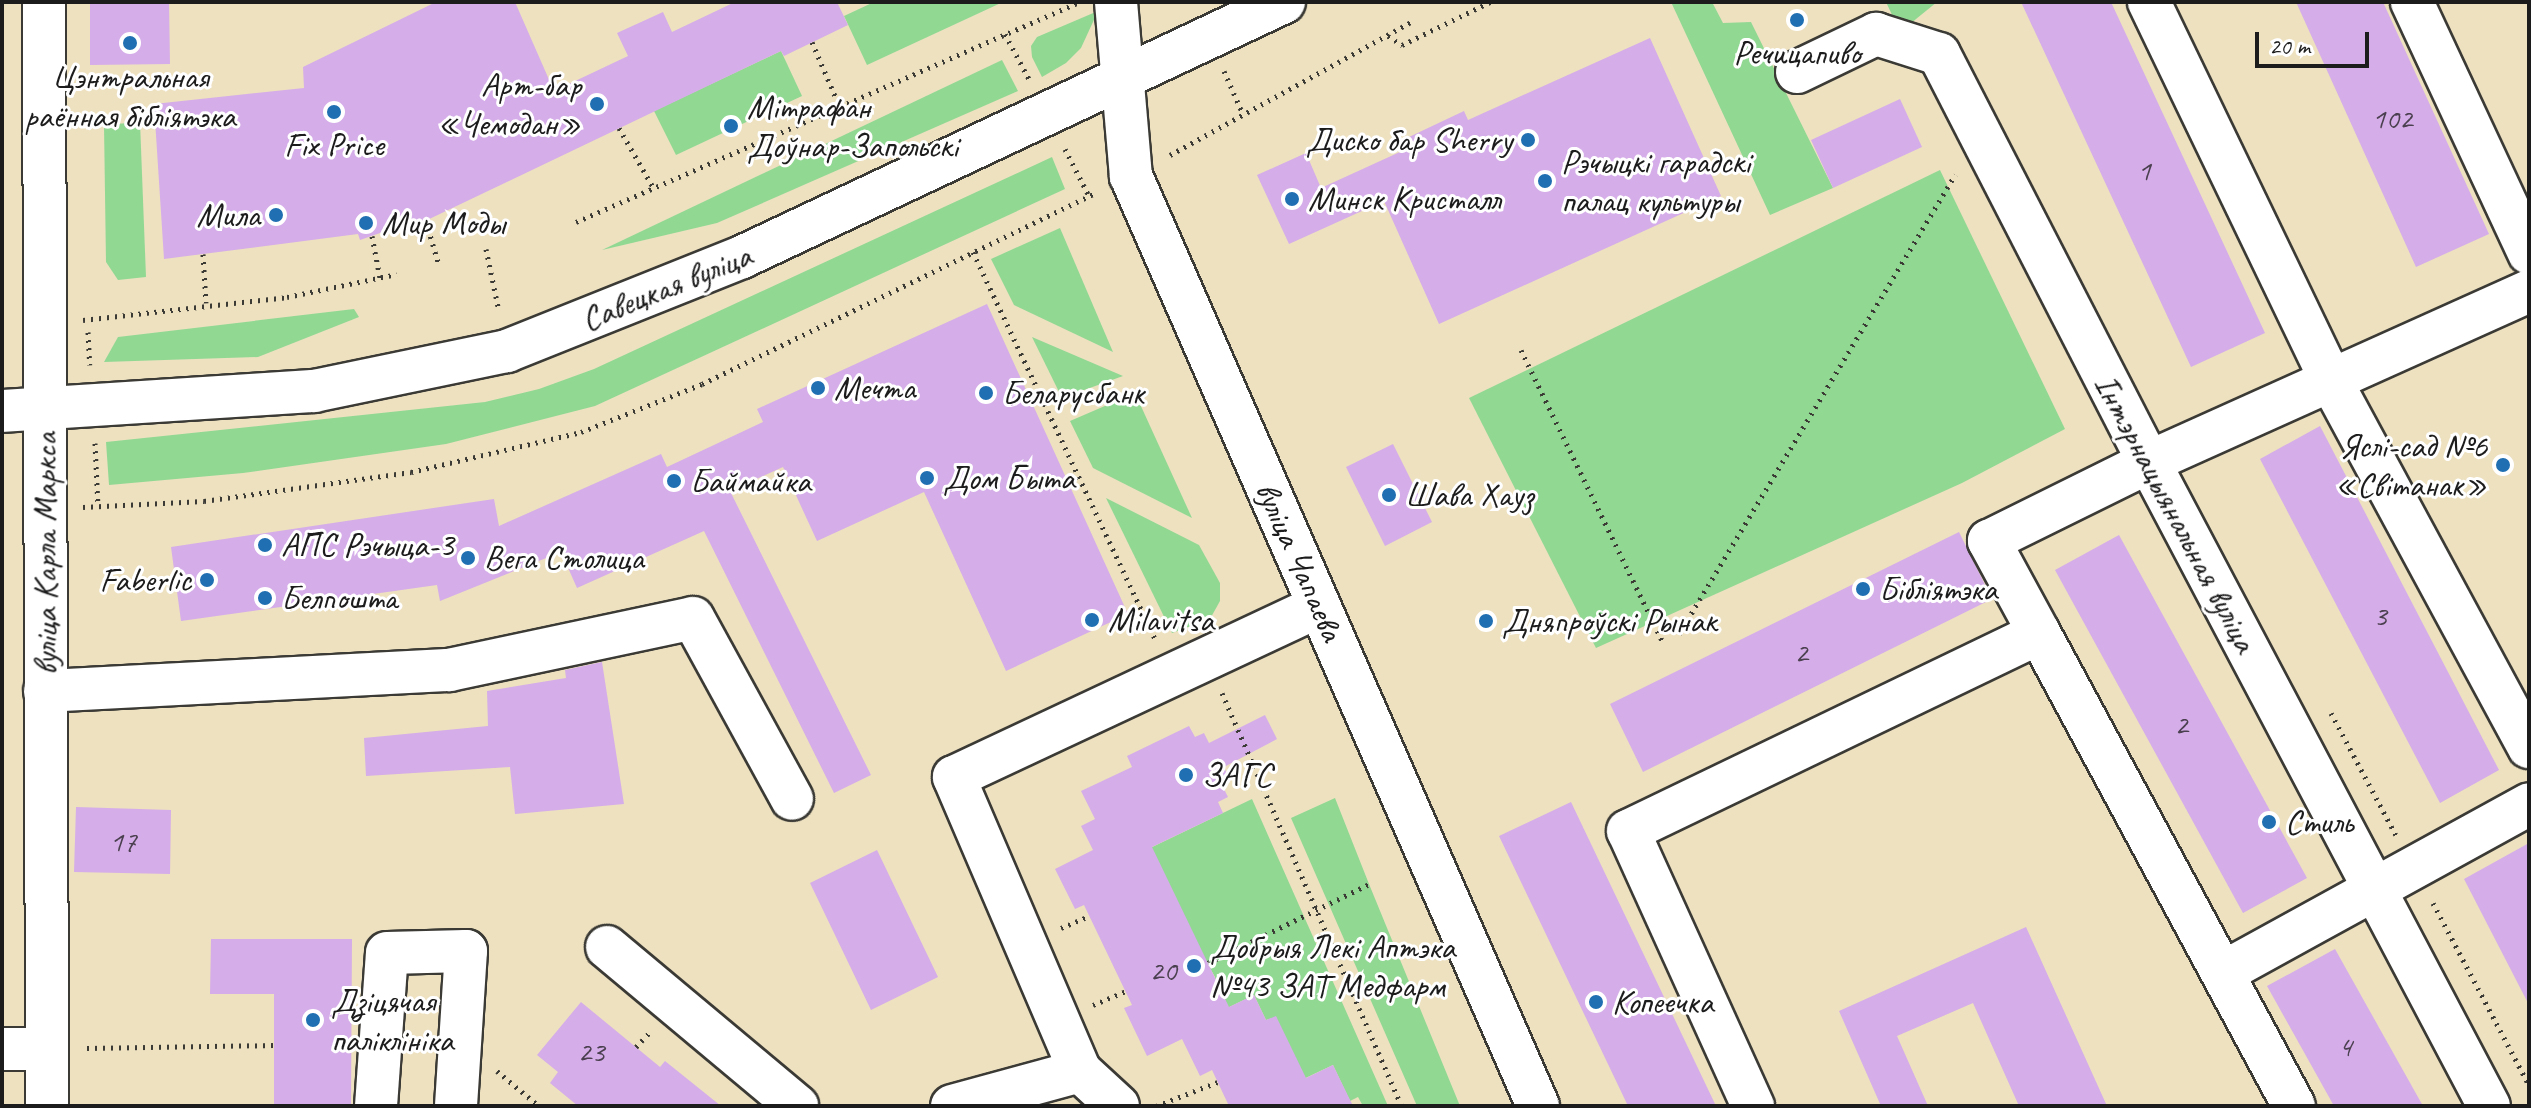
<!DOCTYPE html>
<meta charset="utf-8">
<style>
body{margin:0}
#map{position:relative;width:2531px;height:1108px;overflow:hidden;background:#ede1c0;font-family:Caveat,sans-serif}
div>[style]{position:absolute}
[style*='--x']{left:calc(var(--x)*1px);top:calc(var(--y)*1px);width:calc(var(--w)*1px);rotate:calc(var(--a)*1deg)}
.green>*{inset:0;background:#91d893}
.building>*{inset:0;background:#d5ade8}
.path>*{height:5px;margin-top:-2.5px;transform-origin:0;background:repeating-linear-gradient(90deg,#3b3a35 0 2px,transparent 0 8px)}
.roads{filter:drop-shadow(2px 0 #3b3a35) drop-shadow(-2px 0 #3b3a35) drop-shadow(0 2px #3b3a35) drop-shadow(0 -2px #3b3a35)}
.minor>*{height:42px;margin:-21px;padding:0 21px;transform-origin:21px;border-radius:21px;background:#fff}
.dots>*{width:22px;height:22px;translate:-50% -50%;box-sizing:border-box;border:4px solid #fff;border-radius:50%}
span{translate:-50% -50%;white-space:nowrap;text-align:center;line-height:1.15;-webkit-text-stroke:6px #fff;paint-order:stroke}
.number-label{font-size:30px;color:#4a404f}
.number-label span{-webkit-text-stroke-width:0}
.poi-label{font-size:34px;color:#1c1c1c}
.right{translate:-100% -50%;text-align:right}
.left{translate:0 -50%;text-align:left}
.street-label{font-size:34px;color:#1c1c1c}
.frame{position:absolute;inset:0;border:4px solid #1c1c1c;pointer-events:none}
.scale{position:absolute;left:2255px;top:32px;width:114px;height:36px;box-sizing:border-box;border:4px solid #1c1c1c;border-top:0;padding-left:10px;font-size:24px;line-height:28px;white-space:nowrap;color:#1c1c1c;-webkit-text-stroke:6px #fff;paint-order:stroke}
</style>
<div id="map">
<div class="green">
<i style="clip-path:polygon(874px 2px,1003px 2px,867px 65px,844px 16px)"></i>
<i style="clip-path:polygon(1671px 2px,1712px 2px,1723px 23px,1751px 22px,1833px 188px,1770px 215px)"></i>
<i style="clip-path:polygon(1886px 2px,1937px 2px,1900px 32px)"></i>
<i style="clip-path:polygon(1098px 11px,1081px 48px,1066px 63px,1042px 77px,1032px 57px,1031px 46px,1037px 37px)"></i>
<i style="clip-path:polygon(781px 51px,802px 96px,676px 155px,654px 111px)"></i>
<i style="clip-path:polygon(1002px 60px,1018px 91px,717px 223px,602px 250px)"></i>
<i style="clip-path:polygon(140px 122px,146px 277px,118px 280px,106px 262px,104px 125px)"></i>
<i style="clip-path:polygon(1052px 157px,1065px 189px,595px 406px,446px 444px,243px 473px,109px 485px,106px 442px,485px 402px,539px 389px,594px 369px)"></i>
<i style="clip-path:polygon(1940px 170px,2065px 429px,1962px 483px,1596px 648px,1469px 398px)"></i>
<i style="clip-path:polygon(1060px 228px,1113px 352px,1014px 305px,991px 259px)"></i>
<i style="clip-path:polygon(354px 309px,359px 317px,258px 357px,104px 362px,118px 337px)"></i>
<i style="clip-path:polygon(1032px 337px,1123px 376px,1062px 398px)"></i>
<i style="clip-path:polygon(1135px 393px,1192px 518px,1093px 468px,1070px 421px)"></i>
<i style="clip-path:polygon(1106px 498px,1199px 545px,1220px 583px,1220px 601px,1210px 619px,1172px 633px)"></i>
<i style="clip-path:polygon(1335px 798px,1369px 884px,1460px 1106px,1417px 1106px,1291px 818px)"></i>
<i style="clip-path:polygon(1252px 799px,1388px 1106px,1363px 1106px,1358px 1097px,1350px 1101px,1333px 1065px,1297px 1082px,1276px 1017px,1266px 1020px,1254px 995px,1221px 1011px,1215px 977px,1144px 851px)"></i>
</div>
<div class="building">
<i style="clip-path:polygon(90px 2px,169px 2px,170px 64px,90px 65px)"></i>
<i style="clip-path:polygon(436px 2px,515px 2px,554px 91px,628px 56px,617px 33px,663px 12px,672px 32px,735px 2px,837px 2px,848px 25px,784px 56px,781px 51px,402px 232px,400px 226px,360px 240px,358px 234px,164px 259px,154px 104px,304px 88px,303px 67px)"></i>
<i style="clip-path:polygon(2021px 2px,2111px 2px,2265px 333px,2191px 367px)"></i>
<i style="clip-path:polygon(2296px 2px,2383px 2px,2489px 234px,2416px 267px)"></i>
<i style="clip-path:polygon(1650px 38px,1721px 196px,1439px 324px,1384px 201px,1289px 244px,1257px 175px,1306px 153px,1321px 188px,1413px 146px,1409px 137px,1464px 111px,1468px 120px)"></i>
<i style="clip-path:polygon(1900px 99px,1922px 147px,1833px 188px,1811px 140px)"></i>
<i style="clip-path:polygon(987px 304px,1128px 614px,1006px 671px,924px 492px,817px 541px,783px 467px,730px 491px,871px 775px,834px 793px,704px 531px,577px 588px,561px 552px,440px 601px,437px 585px,181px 621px,171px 547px,494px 499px,499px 526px,661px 454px,667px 467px,763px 422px,757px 409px)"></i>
<i style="clip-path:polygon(2320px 426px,2499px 770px,2440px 803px,2260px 459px)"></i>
<i style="clip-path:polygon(1393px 444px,1432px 522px,1385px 546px,1346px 467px)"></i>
<i style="clip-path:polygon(1959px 532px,1992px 599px,1643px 772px,1610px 704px)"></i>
<i style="clip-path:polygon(2119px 535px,2307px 878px,2243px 913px,2055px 570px)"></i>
<i style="clip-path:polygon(602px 662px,624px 804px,515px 814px,510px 767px,366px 776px,364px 738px,488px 726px,487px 691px,566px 678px,565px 670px)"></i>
<i style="clip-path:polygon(1265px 715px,1277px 739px,1224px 767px,1229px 779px,1221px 783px,1228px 797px,1218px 802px,1223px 813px,1152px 847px,1229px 1007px,1254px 995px,1266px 1020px,1276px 1016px,1306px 1078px,1333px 1065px,1353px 1106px,1229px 1106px,1212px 1070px,1200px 1076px,1182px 1039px,1147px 1056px,1124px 1008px,1132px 1005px,1084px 905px,1075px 909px,1055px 869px,1093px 850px,1081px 826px,1095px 819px,1081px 791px,1132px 767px,1127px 756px,1189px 726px,1195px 737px,1204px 733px,1209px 743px)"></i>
<i style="clip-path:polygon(1571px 802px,1716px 1106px,1628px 1106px,1499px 836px)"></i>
<i style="clip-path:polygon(76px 807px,171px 810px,170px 874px,74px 872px)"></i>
<i style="clip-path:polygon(2529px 843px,2529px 1005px,2464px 879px)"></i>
<i style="clip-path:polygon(877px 850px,938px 977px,871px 1010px,810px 883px)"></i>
<i style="clip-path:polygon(2026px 927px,2107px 1106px,2019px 1106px,1973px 1003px,1897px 1036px,1928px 1106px,1881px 1106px,1839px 1011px)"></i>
<i style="clip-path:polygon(211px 939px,352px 939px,351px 1106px,274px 1106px,274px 994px,210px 994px)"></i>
<i style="clip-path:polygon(2335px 949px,2423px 1106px,2334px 1106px,2267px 986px)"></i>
<i style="clip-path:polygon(581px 1002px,660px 1067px,665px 1061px,721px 1106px,578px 1106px,550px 1083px,558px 1072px,537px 1055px)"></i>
</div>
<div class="path">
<i style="--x:1005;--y:34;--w:51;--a:61.9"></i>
<i style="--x:1388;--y:36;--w:17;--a:33"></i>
<i style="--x:1402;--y:45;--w:98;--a:-26"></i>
<i style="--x:812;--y:42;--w:69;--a:66.8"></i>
<i style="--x:1224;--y:71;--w:47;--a:66.2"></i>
<i style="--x:619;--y:128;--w:68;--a:60"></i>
<i style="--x:1065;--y:149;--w:53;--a:62.9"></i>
<i style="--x:1170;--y:155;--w:275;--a:-28.9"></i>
<i style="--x:426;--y:221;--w:43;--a:73.7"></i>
<i style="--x:576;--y:222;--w:547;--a:-23.61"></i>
<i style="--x:372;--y:236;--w:43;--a:79.2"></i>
<i style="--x:486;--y:249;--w:63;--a:78.2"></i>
<i style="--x:973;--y:252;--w:428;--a:64.8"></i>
<i style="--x:203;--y:254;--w:49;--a:86.5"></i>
<i style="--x:83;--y:320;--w:205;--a:-6.4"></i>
<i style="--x:287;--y:297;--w:112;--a:-11.8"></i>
<i style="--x:88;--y:332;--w:33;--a:87"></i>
<i style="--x:1521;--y:350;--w:325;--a:64.1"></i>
<i style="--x:95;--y:443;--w:63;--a:87.3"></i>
<i style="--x:83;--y:507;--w:121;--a:-2.8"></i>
<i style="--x:204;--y:501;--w:209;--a:-8"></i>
<i style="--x:411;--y:472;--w:175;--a:-13.2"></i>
<i style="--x:581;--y:432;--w:130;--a:-21.6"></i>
<i style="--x:702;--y:384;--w:439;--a:-25.9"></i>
<i style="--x:1679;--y:634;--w:536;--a:-58.98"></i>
<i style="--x:1222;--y:693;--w:451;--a:66.5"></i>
<i style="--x:2331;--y:713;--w:138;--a:62"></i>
<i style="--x:2433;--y:903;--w:206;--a:62.2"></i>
<i style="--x:1061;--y:928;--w:30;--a:-23"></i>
<i style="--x:1208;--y:963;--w:179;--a:-26.1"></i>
<i style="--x:1093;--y:1005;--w:36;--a:-23"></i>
<i style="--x:636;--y:1047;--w:19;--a:-47"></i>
<i style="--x:87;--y:1048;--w:187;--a:-0.9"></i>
<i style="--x:497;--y:1071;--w:55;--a:39.8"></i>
<i style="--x:1156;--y:1106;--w:66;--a:-21.2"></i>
</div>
<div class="roads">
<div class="minor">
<i style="--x:44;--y:2;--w:1104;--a:89.84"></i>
<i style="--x:1116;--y:2;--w:175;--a:85.1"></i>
<i style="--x:1131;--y:176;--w:1015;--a:66.36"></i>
<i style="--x:2149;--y:2;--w:423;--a:64.3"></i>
<i style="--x:2332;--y:383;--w:414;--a:61.6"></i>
<i style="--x:2412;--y:2;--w:277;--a:65"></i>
<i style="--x:1797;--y:72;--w:88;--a:-25.7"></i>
<i style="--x:1876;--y:34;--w:66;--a:17.6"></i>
<i style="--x:1939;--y:54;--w:459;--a:62.8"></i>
<i style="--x:2149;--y:462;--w:728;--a:62.17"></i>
<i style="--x:2;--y:411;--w:313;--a:-3.7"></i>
<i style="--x:314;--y:391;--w:197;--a:-11.7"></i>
<i style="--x:507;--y:351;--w:253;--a:-21.8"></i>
<i style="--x:742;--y:257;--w:599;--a:-25.2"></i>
<i style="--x:2039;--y:633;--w:105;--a:-118.5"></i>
<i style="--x:1989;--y:541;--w:178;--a:-26.3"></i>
<i style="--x:2149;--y:462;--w:417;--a:-24.2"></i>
<i style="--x:45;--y:691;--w:405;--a:-3"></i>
<i style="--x:449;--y:670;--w:249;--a:-12"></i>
<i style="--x:693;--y:618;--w:206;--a:61.3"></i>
<i style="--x:607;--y:947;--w:248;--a:39.9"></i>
<i style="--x:2224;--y:972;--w:348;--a:-28.8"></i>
<i style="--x:2;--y:1049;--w:45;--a:0"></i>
<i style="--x:376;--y:1106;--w:153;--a:-85.9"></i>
<i style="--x:387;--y:953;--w:79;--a:-1.5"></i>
<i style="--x:466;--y:951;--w:155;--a:93.7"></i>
<i style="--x:952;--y:1106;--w:133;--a:-15.3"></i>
<i style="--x:1118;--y:1106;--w:52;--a:-137.4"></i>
<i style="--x:1080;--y:1071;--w:320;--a:-113.2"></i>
<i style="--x:954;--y:777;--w:403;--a:-25.1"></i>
<i style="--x:1753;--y:1106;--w:302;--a:-114.4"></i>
<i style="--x:1628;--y:831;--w:456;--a:-25.7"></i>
<i style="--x:2039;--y:633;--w:537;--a:61.67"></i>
</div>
</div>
<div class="dots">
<i style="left:1797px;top:20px;background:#1f6fb2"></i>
<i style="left:130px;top:43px;background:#1f6fb2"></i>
<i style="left:597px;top:104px;background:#1f6fb2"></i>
<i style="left:334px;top:112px;background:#1f6fb2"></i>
<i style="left:731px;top:126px;background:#1f6fb2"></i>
<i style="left:1528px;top:140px;background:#1f6fb2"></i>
<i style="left:1545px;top:181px;background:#1f6fb2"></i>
<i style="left:1292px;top:199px;background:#1f6fb2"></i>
<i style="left:276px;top:215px;background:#1f6fb2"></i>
<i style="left:366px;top:223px;background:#1f6fb2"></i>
<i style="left:818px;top:388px;background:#1f6fb2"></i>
<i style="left:986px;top:393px;background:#1f6fb2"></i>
<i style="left:2503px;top:465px;background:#1f6fb2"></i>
<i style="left:927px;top:478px;background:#1f6fb2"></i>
<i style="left:674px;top:481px;background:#1f6fb2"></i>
<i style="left:1389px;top:495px;background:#1f6fb2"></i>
<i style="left:265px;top:545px;background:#1f6fb2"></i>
<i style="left:468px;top:558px;background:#1f6fb2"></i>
<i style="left:207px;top:580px;background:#1f6fb2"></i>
<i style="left:1863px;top:589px;background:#1f6fb2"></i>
<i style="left:265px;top:598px;background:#1f6fb2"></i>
<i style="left:1092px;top:620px;background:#1f6fb2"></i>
<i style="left:1486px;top:621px;background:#1f6fb2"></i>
<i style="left:1186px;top:775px;background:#1f6fb2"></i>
<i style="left:2269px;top:822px;background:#1f6fb2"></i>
<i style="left:1194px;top:966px;background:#1f6fb2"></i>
<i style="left:1596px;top:1002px;background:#1f6fb2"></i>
<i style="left:313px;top:1020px;background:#1f6fb2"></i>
</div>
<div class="number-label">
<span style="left:2392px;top:118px">102</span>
<span style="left:2144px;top:170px">1</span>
<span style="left:2380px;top:615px">3</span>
<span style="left:1801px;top:652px">2</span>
<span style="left:2181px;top:724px">2</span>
<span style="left:123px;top:841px">17</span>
<span style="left:1163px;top:970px">20</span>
<span style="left:2345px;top:1046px">4</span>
<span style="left:591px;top:1051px">23</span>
</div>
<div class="poi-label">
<span style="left:1797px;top:53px">Речицапиво</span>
<span style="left:130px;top:96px">Цэнтральная<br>раённая бібліятэка</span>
<span class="right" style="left:581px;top:104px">Арт-бар<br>«Чемодан»</span>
<span class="left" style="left:747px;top:126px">Мітрафан<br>Доўнар-Запольскі</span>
<span class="right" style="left:1512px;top:140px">Диско бар Sherry</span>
<span style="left:334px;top:145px">Fix Price</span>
<span class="left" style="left:1561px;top:181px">Рэчыцкі гарадскі<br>палац культуры</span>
<span class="left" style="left:1308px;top:199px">Минск Кристалл</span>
<span class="right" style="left:260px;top:215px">Мила</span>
<span class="left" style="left:382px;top:223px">Мир Моды</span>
<span class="left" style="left:834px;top:388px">Мечта</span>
<span class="left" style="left:1002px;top:393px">Беларусбанк</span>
<span class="right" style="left:2487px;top:465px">Яслі-сад №6<br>«Світанак»</span>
<span class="left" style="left:943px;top:478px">Дом Быта</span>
<span class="left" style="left:690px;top:481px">Баймайка</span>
<span class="left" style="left:1405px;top:495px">Шава Хауз</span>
<span class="left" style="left:281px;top:545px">АПС Рэчыца-3</span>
<span class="left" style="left:484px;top:558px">Вега Столица</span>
<span class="right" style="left:191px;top:580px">Faberlic</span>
<span class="left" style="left:1879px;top:589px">Бібліятэка</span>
<span class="left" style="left:281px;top:598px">Белпошта</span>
<span class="left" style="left:1108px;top:620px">Milavitsa</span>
<span class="left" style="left:1502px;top:621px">Дняпроўскі Рынак</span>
<span class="left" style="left:1202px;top:775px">ЗАГС</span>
<span class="left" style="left:2285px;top:822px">Стиль</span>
<span class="left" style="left:1210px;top:966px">Добрыя Лекі Аптэка<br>№43 ЗАТ Медфарм</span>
<span class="left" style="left:331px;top:1020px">Дзіцячая<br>паліклініка</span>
<span class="left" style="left:1612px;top:1002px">Копеечка</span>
</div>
<div class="street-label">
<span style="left:666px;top:287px;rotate:-22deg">Савецкая вуліца</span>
<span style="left:2176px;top:513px;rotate:62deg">Інтэрнацыянальная вуліца</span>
<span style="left:45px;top:554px;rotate:-90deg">вуліца Карла Маркса</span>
<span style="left:1300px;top:561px;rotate:66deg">вуліца Чапаева</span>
</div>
<div class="frame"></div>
<div class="scale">20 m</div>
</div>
